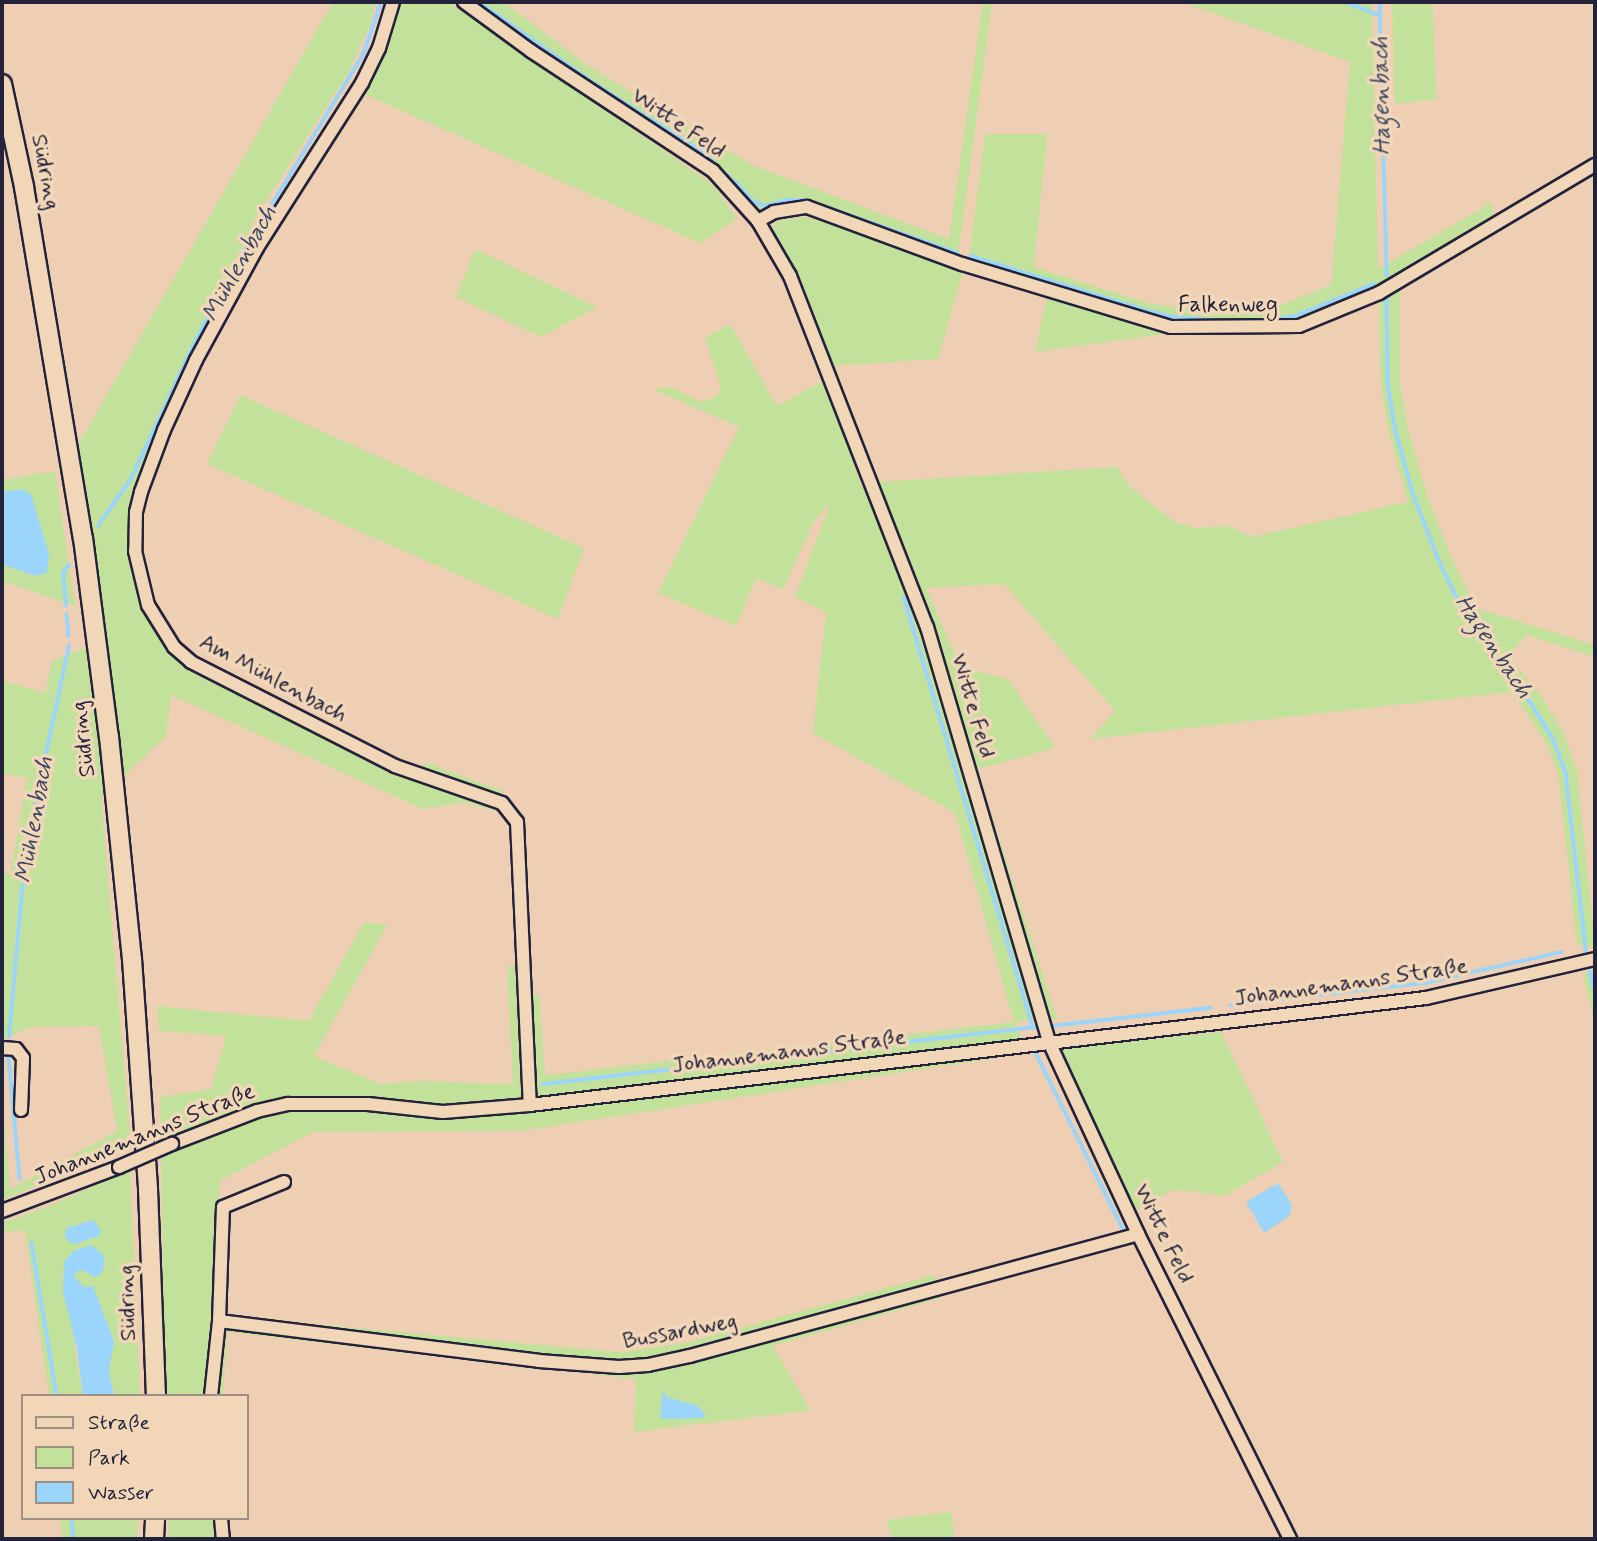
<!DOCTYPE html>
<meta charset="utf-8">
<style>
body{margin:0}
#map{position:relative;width:1597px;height:1541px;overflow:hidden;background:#efcfb4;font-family:Mynerve,sans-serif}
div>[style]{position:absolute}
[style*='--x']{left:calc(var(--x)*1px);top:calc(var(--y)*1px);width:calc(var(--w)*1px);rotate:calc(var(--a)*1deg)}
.green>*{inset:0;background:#c2e19a}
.water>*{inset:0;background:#9cd5fb}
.stream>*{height:3.5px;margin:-1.75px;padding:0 1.75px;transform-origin:1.75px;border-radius:1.75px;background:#9cd5fb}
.roads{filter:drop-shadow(2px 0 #22223b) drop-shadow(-2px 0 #22223b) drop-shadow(0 2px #22223b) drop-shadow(0 -2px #22223b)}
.street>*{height:12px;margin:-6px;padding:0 6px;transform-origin:6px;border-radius:6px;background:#f1d7b8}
.secondary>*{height:18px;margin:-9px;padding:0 9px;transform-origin:9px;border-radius:9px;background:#f1d7b8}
.bridges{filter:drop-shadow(2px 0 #22223b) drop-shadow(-2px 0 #22223b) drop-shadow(0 2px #22223b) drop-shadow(0 -2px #22223b)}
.street-bridge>*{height:12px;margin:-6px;padding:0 6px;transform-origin:6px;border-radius:6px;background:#f1d7b8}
span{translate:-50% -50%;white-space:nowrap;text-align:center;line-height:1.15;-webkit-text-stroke:7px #f1d7b8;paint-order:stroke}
.street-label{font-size:23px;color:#22223b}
.water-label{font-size:24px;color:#3a4661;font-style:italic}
.frame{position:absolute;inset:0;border:4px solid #22223b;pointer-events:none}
.legend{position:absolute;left:21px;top:1394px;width:228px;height:126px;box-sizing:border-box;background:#f1d7b8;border:2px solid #9e8f86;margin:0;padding:9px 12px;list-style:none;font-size:21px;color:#22223b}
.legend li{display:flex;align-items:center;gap:14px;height:35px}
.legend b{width:35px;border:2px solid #9e8f86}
</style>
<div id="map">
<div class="green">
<i style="clip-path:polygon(333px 2px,375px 2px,370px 25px,348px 73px,257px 215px,171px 398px,130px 517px,135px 578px,145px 609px,182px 661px,204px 677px,397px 777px,427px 763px,503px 791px,495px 811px,464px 802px,423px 809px,171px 695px,166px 736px,101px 798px,131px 1147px,2px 1200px,2px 1101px,10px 1189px,117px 1131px,99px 1026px,31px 1027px,2px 1040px,2px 873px,10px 874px,27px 778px,2px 773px,2px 681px,45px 693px,52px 661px,106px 639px,78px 445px)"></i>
<i style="clip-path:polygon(401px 2px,449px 2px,713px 185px,737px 219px,700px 243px,364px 94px,380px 66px)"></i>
<i style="clip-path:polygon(475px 2px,504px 2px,587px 65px,752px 165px,949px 239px,983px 2px,992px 2px,958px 257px,807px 205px,759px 209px,749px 203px,714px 165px,534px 46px)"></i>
<i style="clip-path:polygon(1182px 2px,1372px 2px,1378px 269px,1492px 202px,1493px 215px,1378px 286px,1296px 319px,1263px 324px,1205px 324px,1144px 314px,969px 259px,985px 134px,1047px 134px,1034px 267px,1148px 303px,1203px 311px,1273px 308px,1331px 285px,1350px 62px)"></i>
<i style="clip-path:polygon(1392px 2px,1432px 2px,1437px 99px,1395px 104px)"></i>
<i style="clip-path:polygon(806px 217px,964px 268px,938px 359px,832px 366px,794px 275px,771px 230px,778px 220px)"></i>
<i style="clip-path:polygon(475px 249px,597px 307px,541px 337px,456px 297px)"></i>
<i style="clip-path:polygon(1400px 291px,1400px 383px,1408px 429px,1427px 495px,1450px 554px,1476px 608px,1595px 645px,1595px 657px,1526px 635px,1509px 657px,1541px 696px,1563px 732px,1577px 770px,1595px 948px,1577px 944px,1558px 773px,1545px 741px,1512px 692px,1090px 739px,1115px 711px,1004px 584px,926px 588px,960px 666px,1009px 680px,1055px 748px,977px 769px,1057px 1019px,1015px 1022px,1028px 1053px,520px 1131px,313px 1132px,220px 1181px,210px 1330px,227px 1332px,227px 1316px,620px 1352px,685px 1343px,934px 1275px,941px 1298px,773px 1346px,810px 1410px,634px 1432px,636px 1379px,227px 1332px,223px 1396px,165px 1396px,160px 1097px,211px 1089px,226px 1036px,159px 1031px,157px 1006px,309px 1021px,364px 922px,387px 925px,314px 1056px,380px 1084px,421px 1081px,513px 1084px,507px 966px,517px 966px,518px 995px,539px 995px,545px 1075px,1014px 1022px,955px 813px,813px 733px,826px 612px,795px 597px,831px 501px,813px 523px,783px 590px,756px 578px,736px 626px,658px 593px,739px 427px,653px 389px,671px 387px,700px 402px,716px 397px,721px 388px,705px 338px,730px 324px,777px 406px,825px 380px,862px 487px,877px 482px,1117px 467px,1131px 488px,1175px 522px,1195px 528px,1229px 526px,1251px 537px,1408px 502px,1389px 433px,1381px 384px,1379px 341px,1379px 301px)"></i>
<i style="clip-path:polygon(1047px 296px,1172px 333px,1035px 352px)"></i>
<i style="clip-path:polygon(240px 395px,584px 548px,558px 619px,207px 464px)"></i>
<i style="clip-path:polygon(55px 471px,75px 606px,2px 581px,2px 564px,35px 576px,21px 489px,2px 492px,2px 480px)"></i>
<i style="clip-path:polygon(1595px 971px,1595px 1023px,1583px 974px)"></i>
<i style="clip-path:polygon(1221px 1032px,1283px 1162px,1224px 1196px,1175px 1189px,1135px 1211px,1061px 1049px)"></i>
<i style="clip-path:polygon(130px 1169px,140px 1396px,114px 1396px,109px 1371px,114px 1340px,85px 1287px,75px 1280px,76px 1272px,82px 1270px,95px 1276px,73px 1251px,74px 1341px,83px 1396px,49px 1396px,25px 1230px,2px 1232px,2px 1223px,50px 1206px)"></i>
<i style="clip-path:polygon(952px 1512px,954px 1539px,893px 1539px,886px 1520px)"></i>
<i style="clip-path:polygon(60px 1518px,138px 1518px,137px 1539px,62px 1539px)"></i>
<i style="clip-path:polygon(168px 1518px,228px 1518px,230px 1539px,169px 1539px)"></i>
</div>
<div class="water">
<i style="clip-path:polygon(21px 489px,31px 494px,49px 554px,47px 573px,35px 576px,2px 564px,2px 492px)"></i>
<i style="clip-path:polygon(1278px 1183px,1292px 1205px,1289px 1216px,1264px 1233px,1246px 1202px)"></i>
<i style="clip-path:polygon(93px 1220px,101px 1230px,99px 1236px,75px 1244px,69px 1242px,64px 1235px,67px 1228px)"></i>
<i style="clip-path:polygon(92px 1245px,104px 1256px,104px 1267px,100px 1275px,95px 1277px,82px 1270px,76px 1272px,75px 1279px,85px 1287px,93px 1286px,114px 1341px,109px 1371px,114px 1396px,83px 1396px,77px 1349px,63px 1292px,64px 1262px,73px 1251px)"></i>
<i style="clip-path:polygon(663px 1390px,667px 1397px,698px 1406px,706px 1415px,702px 1418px,663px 1419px,660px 1416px)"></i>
</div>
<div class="stream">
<i style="--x:479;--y:2;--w:144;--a:35.1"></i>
<i style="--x:597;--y:85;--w:123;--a:32.4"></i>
<i style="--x:701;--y:151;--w:38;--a:42"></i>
<i style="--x:1345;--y:2;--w:36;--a:21"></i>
<i style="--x:1380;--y:2;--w:273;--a:88.5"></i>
<i style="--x:735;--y:181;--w:27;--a:48"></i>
<i style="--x:753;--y:201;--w:13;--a:23"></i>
<i style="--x:765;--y:206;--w:22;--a:-16"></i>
<i style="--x:786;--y:200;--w:20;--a:0"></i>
<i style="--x:806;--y:200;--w:161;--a:19.2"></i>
<i style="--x:971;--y:256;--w:182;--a:17.2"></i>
<i style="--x:1145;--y:310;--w:30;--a:14"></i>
<i style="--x:1174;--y:317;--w:52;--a:4.4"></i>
<i style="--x:1387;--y:297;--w:87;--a:89.3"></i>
<i style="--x:1388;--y:384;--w:49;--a:80.5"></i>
<i style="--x:1396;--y:432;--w:66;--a:74.3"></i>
<i style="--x:1414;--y:496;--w:66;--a:68.8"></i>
<i style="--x:1438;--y:558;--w:62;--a:64.3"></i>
<i style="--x:1465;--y:614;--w:111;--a:53.4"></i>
<i style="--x:1531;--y:703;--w:39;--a:58"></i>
<i style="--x:1552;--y:736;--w:40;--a:69"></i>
<i style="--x:1566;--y:773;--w:184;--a:83.5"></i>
<i style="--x:1265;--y:321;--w:30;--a:-9"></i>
<i style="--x:1295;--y:316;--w:85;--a:-22.1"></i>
<i style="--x:98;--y:526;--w:57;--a:-54.9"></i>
<i style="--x:131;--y:479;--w:156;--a:-64.9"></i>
<i style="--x:197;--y:338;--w:98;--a:-61.9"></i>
<i style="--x:243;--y:252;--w:231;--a:-58.7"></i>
<i style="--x:363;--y:55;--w:56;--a:-71.2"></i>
<i style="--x:904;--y:597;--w:450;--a:73.3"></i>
<i style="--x:66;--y:606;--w:33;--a:-95"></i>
<i style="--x:63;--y:573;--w:10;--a:-53"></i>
<i style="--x:67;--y:614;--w:22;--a:85"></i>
<i style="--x:1590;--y:972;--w:20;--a:75"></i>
<i style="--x:1231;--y:1005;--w:195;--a:-6.5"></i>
<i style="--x:1425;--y:983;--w:140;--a:-12.8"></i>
<i style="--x:1051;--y:1026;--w:160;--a:-6.5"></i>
<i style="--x:9;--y:1037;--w:190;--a:-84.9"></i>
<i style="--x:26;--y:848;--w:207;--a:-78"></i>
<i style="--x:1036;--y:1053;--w:199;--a:63.7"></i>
<i style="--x:9;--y:1057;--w:122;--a:84.8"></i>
<i style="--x:543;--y:1084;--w:499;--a:-6.6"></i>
<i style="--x:32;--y:1243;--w:155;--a:80.7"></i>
<i style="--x:72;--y:1518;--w:21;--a:85"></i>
</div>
<div class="roads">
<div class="street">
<i style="--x:393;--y:2;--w:48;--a:106.9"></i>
<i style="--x:379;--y:48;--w:39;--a:116"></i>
<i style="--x:362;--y:83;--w:196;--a:122.5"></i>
<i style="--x:257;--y:248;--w:128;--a:118.6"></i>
<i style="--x:196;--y:360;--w:77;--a:114.6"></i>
<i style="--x:164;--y:430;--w:66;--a:110.4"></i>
<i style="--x:141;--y:492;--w:21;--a:104"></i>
<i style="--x:136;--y:512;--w:39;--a:91"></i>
<i style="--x:135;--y:551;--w:56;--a:76.5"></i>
<i style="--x:148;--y:605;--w:49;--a:58.2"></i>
<i style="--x:174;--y:647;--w:23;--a:41"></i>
<i style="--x:191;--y:662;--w:229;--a:27"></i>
<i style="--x:395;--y:766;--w:113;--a:19.1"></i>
<i style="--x:502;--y:803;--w:24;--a:52"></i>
<i style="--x:517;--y:822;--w:283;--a:87.4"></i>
<i style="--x:464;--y:2;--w:83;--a:36.2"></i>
<i style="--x:531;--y:51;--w:218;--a:33.4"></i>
<i style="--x:713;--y:171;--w:67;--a:48"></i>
<i style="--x:758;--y:221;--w:64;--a:59.8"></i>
<i style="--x:790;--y:276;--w:377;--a:68.7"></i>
<i style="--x:927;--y:627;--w:433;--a:73.6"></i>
<i style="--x:1049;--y:1042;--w:212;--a:65.1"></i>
<i style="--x:1138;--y:1234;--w:341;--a:63.5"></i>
<i style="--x:758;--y:221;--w:18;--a:-29"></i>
<i style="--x:774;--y:212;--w:33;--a:-9"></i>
<i style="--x:807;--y:207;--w:165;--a:20.2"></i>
<i style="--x:962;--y:264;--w:218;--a:16.8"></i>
<i style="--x:1171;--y:327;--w:128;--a:-0.4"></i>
<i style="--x:1299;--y:326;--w:87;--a:-22.4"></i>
<i style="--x:1379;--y:293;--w:251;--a:-30.7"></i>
<i style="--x:2;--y:1048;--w:14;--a:4"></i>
<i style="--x:16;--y:1049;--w:11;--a:52"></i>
<i style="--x:23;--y:1058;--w:52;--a:92.2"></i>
<i style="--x:172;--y:1144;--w:91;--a:-21.2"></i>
<i style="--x:257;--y:1111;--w:32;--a:-13"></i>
<i style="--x:288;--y:1104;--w:80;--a:0"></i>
<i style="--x:368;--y:1104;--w:75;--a:6.1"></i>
<i style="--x:443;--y:1112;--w:87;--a:-4.6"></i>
<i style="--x:530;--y:1105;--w:902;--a:-6.81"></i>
<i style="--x:1426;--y:998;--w:173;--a:-13"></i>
<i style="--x:2;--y:1211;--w:125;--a:-20.6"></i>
<i style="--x:219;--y:1321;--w:114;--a:-88"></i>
<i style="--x:223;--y:1207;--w:66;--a:-22.3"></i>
<i style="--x:211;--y:1396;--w:75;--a:-83.9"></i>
<i style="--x:219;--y:1321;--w:322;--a:7.1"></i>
<i style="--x:539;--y:1361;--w:80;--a:4.3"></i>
<i style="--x:619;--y:1367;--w:29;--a:-4"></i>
<i style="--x:648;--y:1365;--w:43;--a:-12.1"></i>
<i style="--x:690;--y:1356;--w:464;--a:-15.2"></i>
<i style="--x:221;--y:1518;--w:21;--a:85"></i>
</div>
<div class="secondary">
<i style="--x:2;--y:84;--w:105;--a:77.9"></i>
<i style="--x:24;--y:187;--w:356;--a:80.5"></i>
<i style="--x:83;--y:538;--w:201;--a:82.6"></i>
<i style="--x:109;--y:737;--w:223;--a:84.1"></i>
<i style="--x:132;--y:959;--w:231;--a:86"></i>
<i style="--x:148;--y:1189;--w:207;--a:87.8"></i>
<i style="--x:154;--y:1539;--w:21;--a:-87"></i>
</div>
</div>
<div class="bridges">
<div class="street-bridge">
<i style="--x:119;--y:1167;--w:58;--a:-23.5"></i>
</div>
</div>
<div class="street-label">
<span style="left:678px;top:124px;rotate:34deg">Witte Feld</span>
<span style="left:45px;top:172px;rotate:79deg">Südring</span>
<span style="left:1228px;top:305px">Falkenweg</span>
<span style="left:273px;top:679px;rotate:28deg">Am Mühlenbach</span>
<span style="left:972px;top:706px;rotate:74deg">Witte Feld</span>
<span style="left:84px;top:739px;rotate:-97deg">Südring</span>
<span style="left:1351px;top:983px;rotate:-8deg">Johannemanns Straße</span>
<span style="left:789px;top:1052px;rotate:-7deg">Johannemanns Straße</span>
<span style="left:145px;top:1135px;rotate:-22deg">Johannemanns Straße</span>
<span style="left:1163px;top:1234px;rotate:64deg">Witte Feld</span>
<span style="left:128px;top:1303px;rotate:-92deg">Südring</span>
<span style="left:680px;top:1332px;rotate:-11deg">Bussardweg</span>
</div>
<div class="water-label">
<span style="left:1382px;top:96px;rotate:-91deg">Hagenbach</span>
<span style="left:240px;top:264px;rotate:-61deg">Mühlenbach</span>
<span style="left:1493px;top:647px;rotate:56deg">Hagenbach</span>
<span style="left:35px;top:820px;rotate:-80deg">Mühlenbach</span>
</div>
<div class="frame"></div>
<ul class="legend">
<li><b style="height:9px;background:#f1d7b8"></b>Straße</li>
<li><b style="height:19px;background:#c2e19a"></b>Park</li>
<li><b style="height:19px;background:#9cd5fb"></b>Wasser</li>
</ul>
</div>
